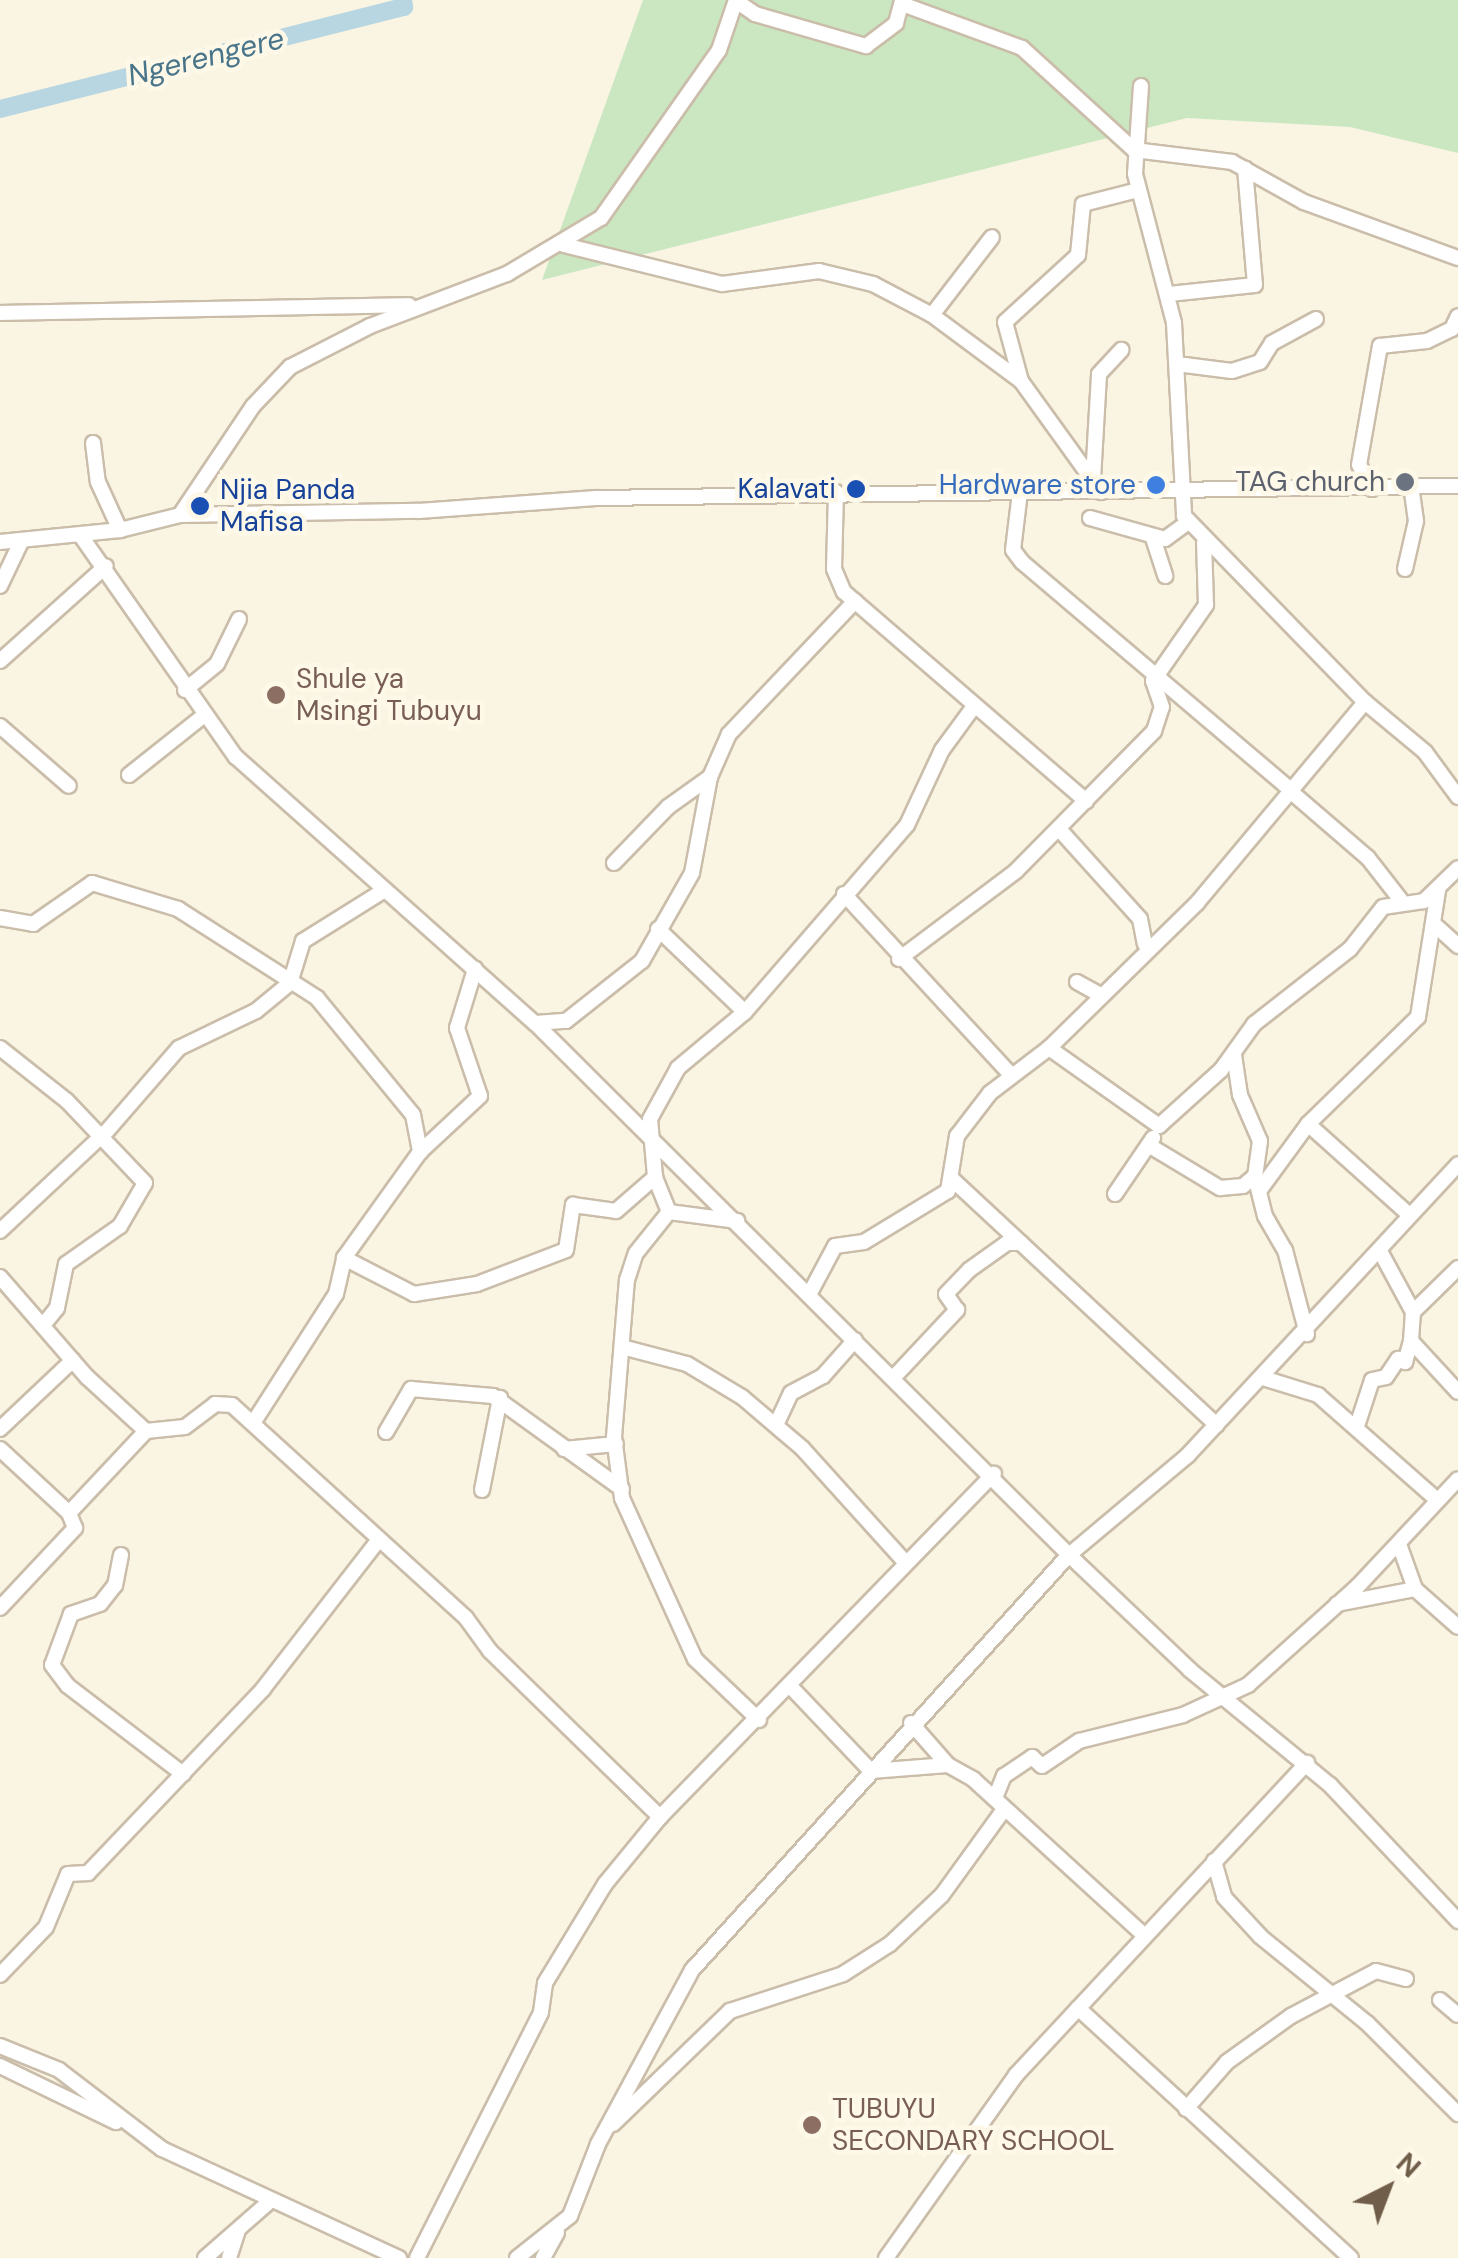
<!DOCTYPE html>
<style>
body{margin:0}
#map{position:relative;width:1458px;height:2258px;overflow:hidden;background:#faf5e2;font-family:"DM Sans",sans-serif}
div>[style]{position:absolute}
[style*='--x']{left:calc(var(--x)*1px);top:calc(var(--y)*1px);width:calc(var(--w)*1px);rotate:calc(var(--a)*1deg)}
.green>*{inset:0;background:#cbe7c2}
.river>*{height:18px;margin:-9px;padding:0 9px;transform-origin:9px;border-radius:9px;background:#b8d6e2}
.roads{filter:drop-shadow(2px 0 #cabdaa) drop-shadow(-2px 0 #cabdaa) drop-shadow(0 2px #cabdaa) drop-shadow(0 -2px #cabdaa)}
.minor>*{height:14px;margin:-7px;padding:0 7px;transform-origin:7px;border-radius:7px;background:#fff}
.dots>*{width:28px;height:28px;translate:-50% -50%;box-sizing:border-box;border:5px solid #fef8e8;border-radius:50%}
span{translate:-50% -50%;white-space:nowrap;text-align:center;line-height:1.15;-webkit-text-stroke:9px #fef8e8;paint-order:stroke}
.worship-label{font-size:28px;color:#5b616d}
.right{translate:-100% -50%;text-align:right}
.shop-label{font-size:28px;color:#366cbe}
.transit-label{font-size:28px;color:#164399}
.left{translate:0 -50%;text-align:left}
.education-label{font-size:28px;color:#785e54}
.water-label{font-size:30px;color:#49758a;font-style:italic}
.north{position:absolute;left:1338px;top:2138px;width:100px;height:100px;-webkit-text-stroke:8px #fef8e8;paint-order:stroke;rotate:42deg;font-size:28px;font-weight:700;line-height:40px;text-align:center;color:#705e4a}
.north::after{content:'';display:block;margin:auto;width:35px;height:45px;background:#705e4a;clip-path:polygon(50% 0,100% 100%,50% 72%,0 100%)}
</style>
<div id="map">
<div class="green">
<i style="clip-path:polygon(643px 0,1458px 0,1458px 153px,1350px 127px,1187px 118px,542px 280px)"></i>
</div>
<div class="river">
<i style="--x:0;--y:109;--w:417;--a:-14.2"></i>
<i style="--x:404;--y:7;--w:7;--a:-98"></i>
</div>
<div class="roads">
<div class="minor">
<i style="--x:736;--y:1;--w:23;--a:34"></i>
<i style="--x:755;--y:14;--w:116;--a:16.1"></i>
<i style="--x:866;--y:46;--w:38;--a:-37"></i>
<i style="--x:896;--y:23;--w:24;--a:-75"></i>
<i style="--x:902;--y:4;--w:128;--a:20.1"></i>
<i style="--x:1022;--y:48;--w:151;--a:42.3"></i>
<i style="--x:1134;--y:150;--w:99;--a:7"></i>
<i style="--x:1232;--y:162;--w:82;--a:29.1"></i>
<i style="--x:1304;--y:202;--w:164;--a:20"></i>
<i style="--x:1141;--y:86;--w:88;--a:93.9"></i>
<i style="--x:1135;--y:174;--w:154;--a:75.3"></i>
<i style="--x:1174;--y:323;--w:193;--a:87"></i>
<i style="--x:1184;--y:516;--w:260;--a:45.8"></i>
<i style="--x:1365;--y:702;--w:78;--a:39.8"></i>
<i style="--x:1425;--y:752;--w:56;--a:53.7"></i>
<i style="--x:564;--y:245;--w:163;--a:13.9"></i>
<i style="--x:722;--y:284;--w:98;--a:-7.6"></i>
<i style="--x:819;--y:271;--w:56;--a:13.5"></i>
<i style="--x:873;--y:284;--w:67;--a:27.7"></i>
<i style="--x:932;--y:315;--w:111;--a:36.6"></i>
<i style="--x:1021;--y:381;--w:137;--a:54.2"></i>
<i style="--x:1169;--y:294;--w:86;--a:-6"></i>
<i style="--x:1255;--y:285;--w:117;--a:-94.9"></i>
<i style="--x:0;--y:313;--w:409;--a:-1.1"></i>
<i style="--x:932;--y:315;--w:98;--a:-52.4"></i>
<i style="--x:1177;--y:364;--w:55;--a:7.3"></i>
<i style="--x:1232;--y:371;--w:29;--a:-18"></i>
<i style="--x:1260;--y:362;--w:22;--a:-58"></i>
<i style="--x:1272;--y:343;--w:50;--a:-28.6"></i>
<i style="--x:1021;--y:381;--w:61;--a:-105.2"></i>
<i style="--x:1005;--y:322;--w:99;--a:-42.5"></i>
<i style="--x:1078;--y:255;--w:51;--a:-84.4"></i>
<i style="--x:1083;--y:204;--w:57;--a:-14.3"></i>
<i style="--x:93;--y:443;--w:39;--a:83"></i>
<i style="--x:98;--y:482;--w:53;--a:65.4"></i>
<i style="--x:1093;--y:479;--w:105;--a:-86.7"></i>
<i style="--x:1099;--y:374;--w:33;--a:-47"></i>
<i style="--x:1372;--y:489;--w:27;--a:-118"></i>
<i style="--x:1359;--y:465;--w:121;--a:-80"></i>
<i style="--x:1380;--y:346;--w:47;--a:-6.1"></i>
<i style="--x:1427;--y:341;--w:28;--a:-26"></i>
<i style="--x:1452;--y:329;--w:14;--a:-65"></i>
<i style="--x:836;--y:492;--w:77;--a:91.5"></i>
<i style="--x:834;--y:569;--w:25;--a:67"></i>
<i style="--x:844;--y:592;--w:320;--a:40.8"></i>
<i style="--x:1020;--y:492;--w:58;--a:96.9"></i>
<i style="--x:1013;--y:550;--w:15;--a:53"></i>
<i style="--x:1022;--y:562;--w:348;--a:40.3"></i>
<i style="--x:180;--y:515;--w:131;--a:-56.2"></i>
<i style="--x:253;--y:406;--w:54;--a:-46.5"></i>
<i style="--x:290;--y:367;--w:90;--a:-27.1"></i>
<i style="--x:370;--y:326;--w:147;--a:-20.8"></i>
<i style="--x:507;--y:274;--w:109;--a:-30.8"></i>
<i style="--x:601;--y:218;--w:205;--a:-54.9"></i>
<i style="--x:719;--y:50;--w:53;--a:-71.2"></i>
<i style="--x:1090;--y:518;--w:78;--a:15.6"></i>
<i style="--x:1165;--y:539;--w:29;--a:-36"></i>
<i style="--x:81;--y:536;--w:270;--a:55"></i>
<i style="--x:236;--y:757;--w:400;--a:41.7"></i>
<i style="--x:535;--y:1023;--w:754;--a:44.89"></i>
<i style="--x:1069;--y:1555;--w:167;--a:43.5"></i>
<i style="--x:1190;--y:1670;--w:181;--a:39.4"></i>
<i style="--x:1330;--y:1785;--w:187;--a:46.7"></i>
<i style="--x:1153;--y:538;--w:40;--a:72"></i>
<i style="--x:0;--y:542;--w:121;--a:-5.7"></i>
<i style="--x:120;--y:530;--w:62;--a:-14"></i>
<i style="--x:180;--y:515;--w:239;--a:-1"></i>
<i style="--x:419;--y:511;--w:177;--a:-4.2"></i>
<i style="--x:596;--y:498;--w:862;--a:-0.8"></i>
<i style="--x:1405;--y:569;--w:49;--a:-77.1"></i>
<i style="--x:1416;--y:521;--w:34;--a:-98"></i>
<i style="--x:0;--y:586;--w:49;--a:-64.5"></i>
<i style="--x:0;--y:661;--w:142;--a:-41.9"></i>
<i style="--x:185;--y:690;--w:41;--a:-39.1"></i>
<i style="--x:217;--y:664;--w:50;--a:-63.9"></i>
<i style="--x:0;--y:726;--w:91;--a:41"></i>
<i style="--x:129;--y:775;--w:93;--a:-38.5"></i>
<i style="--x:1289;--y:790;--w:104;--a:40.7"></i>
<i style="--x:1368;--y:858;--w:52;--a:52"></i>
<i style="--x:1059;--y:829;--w:121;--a:48"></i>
<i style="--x:1140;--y:919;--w:25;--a:79"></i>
<i style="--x:614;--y:863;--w:78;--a:-46"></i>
<i style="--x:668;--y:807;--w:52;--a:-35.5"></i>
<i style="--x:844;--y:894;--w:243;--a:47.3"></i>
<i style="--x:0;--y:918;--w:34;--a:10"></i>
<i style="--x:33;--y:924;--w:72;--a:-34.8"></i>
<i style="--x:92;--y:883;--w:90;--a:16.8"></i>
<i style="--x:178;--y:909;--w:165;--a:32.6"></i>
<i style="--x:317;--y:998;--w:151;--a:50.6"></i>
<i style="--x:413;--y:1115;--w:38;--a:79"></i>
<i style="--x:1436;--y:926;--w:30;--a:42"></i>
<i style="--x:658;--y:929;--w:120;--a:43.7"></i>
<i style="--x:899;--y:959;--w:146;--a:-36.9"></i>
<i style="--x:1016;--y:871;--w:197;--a:-45.4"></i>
<i style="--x:1154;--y:731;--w:25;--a:-72"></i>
<i style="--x:1162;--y:707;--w:28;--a:-109"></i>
<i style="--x:1153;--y:681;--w:93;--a:-55.1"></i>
<i style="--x:1206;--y:605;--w:62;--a:-91.8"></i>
<i style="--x:1077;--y:982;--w:25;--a:29"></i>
<i style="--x:535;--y:1023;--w:31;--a:-4"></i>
<i style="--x:566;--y:1021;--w:97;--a:-38.3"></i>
<i style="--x:642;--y:961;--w:101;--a:-60.4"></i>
<i style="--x:692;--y:873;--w:98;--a:-79.4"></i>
<i style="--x:710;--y:777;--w:47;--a:-66.2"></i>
<i style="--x:729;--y:734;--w:183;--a:-46.5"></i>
<i style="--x:0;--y:1048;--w:85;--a:38.3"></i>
<i style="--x:67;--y:1101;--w:113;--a:46.4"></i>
<i style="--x:145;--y:1183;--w:50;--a:120.2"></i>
<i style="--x:120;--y:1226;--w:66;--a:144.9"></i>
<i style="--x:66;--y:1264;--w:45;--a:101.6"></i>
<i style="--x:57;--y:1308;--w:21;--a:129"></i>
<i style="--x:1049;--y:1048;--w:135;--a:35.3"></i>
<i style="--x:1159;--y:1126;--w:84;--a:-42.1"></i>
<i style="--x:1221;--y:1070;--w:57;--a:-54.3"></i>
<i style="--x:1254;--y:1024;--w:122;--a:-38"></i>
<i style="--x:1350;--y:949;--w:53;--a:-51.8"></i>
<i style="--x:1383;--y:907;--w:41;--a:-8.3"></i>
<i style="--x:1424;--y:901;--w:47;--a:-44.1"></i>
<i style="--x:1234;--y:1055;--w:40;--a:81.5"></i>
<i style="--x:1240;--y:1095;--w:50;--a:66.5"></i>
<i style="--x:1260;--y:1141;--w:35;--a:98"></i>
<i style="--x:1255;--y:1176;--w:41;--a:76"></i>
<i style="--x:1265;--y:1216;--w:39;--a:60"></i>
<i style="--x:1285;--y:1250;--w:87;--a:75.3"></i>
<i style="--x:1308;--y:1124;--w:132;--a:41.9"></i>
<i style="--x:1150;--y:1146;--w:82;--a:31"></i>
<i style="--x:1220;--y:1188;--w:23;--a:-5"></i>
<i style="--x:1243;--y:1186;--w:16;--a:-40"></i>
<i style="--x:953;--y:1180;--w:360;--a:42.9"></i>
<i style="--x:1259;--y:1191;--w:83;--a:-53.8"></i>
<i style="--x:1308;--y:1124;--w:153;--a:-44.2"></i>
<i style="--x:1418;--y:1017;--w:128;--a:-81"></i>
<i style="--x:1115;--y:1194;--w:68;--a:-55.8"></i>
<i style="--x:669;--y:1212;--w:69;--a:7.5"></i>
<i style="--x:0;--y:1231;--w:146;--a:-43.1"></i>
<i style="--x:107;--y:1131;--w:110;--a:-49.1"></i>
<i style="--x:179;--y:1048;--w:85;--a:-25.7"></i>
<i style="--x:256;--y:1011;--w:44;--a:-39.5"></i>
<i style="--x:290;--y:983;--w:44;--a:-72.8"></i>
<i style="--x:303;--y:941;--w:94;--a:-32"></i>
<i style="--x:1380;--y:1251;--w:69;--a:61.6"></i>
<i style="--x:344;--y:1258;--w:79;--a:27.2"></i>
<i style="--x:414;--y:1294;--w:64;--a:-9"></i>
<i style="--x:477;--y:1284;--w:95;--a:-20.9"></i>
<i style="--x:566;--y:1250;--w:46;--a:-81.2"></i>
<i style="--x:573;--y:1205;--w:43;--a:7.9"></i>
<i style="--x:616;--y:1211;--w:52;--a:-41.1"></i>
<i style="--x:1458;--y:1268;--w:63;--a:135.6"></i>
<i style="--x:1413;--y:1312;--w:29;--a:94"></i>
<i style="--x:1411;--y:1341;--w:69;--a:47.3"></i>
<i style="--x:0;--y:1277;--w:133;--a:49"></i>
<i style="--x:87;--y:1377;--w:80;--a:42.5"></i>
<i style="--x:811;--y:1291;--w:51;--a:-61.9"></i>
<i style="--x:835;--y:1246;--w:29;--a:-8"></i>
<i style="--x:864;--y:1242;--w:98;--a:-31.3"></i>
<i style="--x:948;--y:1191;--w:56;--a:-80.7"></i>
<i style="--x:957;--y:1136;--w:54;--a:-52.5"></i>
<i style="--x:990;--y:1093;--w:74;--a:-37.3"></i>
<i style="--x:1049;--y:1048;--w:207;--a:-44.4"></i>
<i style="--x:1197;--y:903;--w:262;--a:-50.1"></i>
<i style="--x:622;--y:1347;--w:67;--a:14.7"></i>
<i style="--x:687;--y:1364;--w:64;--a:31"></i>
<i style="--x:742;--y:1397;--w:79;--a:40.4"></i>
<i style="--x:802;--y:1448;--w:152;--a:47.9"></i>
<i style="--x:895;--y:1376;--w:91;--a:-46.8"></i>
<i style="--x:957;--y:1310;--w:19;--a:-125"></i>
<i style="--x:946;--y:1294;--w:33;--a:-46"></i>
<i style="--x:969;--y:1270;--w:47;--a:-35.4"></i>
<i style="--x:1007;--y:1243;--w:14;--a:0"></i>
<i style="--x:1263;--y:1378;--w:58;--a:17.2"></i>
<i style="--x:1318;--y:1395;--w:157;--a:41.4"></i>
<i style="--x:255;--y:1420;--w:150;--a:-57.3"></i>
<i style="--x:336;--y:1294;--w:37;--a:-77"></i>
<i style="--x:344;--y:1258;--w:130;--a:-54.4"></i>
<i style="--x:420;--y:1152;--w:82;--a:-43"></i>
<i style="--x:480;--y:1096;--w:72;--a:-108.7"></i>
<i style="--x:457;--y:1028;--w:62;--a:-73"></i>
<i style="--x:776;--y:1425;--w:35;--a:-65"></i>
<i style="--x:791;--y:1393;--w:36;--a:-28"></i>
<i style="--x:823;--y:1376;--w:48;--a:-48.4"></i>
<i style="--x:1357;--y:1426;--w:48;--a:-71.9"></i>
<i style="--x:1372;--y:1380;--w:14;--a:-12"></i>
<i style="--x:1386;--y:1377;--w:22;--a:-56"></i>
<i style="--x:1398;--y:1359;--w:8;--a:23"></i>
<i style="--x:1405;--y:1362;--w:22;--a:-74"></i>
<i style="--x:0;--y:1429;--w:100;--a:-43.4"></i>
<i style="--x:386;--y:1432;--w:50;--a:-59.8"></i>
<i style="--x:411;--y:1389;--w:82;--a:4.9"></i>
<i style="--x:493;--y:1396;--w:159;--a:35.8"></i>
<i style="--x:0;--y:1449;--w:94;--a:42.8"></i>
<i style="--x:564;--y:1449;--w:52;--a:-5.5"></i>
<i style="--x:482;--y:1490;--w:94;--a:-78.9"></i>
<i style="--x:1399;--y:1544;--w:48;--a:70.4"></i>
<i style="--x:1415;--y:1589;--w:57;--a:41.5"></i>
<i style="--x:121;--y:1555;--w:31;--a:101"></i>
<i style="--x:115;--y:1585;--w:24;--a:128"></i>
<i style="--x:100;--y:1604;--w:31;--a:161"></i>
<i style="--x:71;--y:1614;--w:54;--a:110.4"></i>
<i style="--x:52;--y:1665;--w:26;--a:53"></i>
<i style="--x:68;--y:1686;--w:145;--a:37.4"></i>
<i style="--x:1337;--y:1604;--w:79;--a:-10.9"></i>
<i style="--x:0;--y:1608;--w:110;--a:-46.8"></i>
<i style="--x:75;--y:1528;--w:16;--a:-112"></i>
<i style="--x:69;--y:1513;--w:112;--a:-46.8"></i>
<i style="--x:146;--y:1431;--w:39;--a:-6"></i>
<i style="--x:185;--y:1427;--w:38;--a:-37"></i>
<i style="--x:215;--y:1404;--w:17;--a:3"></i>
<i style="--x:232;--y:1405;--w:316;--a:42.3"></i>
<i style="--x:466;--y:1618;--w:41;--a:54"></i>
<i style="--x:490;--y:1651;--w:238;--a:44.3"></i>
<i style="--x:789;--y:1685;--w:119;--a:46.4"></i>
<i style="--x:871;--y:1771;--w:77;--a:-4.5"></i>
<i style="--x:948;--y:1765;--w:29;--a:29"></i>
<i style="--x:973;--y:1779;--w:230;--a:42.4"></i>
<i style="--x:759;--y:1720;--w:88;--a:-136.4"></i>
<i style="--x:695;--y:1659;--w:177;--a:-114.4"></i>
<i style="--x:622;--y:1498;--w:62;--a:-97.5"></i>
<i style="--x:614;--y:1437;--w:158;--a:-85.3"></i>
<i style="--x:627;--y:1280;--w:28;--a:-72"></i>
<i style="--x:636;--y:1253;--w:53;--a:-51.2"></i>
<i style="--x:669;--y:1212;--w:38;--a:-112"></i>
<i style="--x:655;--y:1177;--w:58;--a:-94.9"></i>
<i style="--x:650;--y:1119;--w:58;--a:-61.2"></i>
<i style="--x:678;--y:1068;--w:87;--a:-39.9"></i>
<i style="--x:745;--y:1012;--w:247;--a:-49.1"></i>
<i style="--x:907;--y:825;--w:83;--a:-65"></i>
<i style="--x:942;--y:750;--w:51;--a:-53.8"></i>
<i style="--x:911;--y:1723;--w:56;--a:48.6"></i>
<i style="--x:995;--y:1798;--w:24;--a:-68"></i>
<i style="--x:1004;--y:1776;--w:34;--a:-34"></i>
<i style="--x:1032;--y:1757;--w:13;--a:42"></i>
<i style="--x:1042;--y:1766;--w:45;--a:-34"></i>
<i style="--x:1079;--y:1741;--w:107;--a:-14"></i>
<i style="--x:1183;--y:1715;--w:72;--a:-24.8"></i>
<i style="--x:1248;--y:1685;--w:148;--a:-42"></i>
<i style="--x:1358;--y:1586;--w:146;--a:-46.9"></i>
<i style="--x:1214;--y:1861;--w:37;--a:74"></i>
<i style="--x:1224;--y:1897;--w:54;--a:47.2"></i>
<i style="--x:1261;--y:1937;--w:136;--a:39.1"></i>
<i style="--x:1367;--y:2023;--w:129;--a:45"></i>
<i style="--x:0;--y:1975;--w:66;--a:-46.2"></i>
<i style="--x:46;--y:1927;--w:57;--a:-67.5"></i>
<i style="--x:68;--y:1874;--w:20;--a:-3"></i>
<i style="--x:88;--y:1873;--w:254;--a:-46.4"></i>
<i style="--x:263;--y:1689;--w:186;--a:-52.2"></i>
<i style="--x:1440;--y:2000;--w:23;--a:40"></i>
<i style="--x:1078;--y:2008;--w:370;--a:42.5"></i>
<i style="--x:0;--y:2046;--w:64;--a:22.1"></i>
<i style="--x:59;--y:2070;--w:130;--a:37.5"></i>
<i style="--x:162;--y:2149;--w:261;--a:24.7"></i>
<i style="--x:0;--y:2066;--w:129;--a:25.8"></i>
<i style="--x:1186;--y:2109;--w:62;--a:-48.9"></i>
<i style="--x:1227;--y:2062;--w:79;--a:-35.7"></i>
<i style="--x:1291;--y:2016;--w:96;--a:-27.9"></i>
<i style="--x:1376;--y:1971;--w:31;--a:15"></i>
<i style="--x:613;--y:2124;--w:163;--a:-44"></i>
<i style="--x:730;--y:2011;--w:119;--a:-18.1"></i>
<i style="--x:843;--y:1974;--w:56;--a:-32.6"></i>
<i style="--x:890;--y:1944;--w:71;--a:-43.3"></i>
<i style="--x:942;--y:1895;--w:107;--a:-54.1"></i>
<i style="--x:205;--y:2258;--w:82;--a:-41.1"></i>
<i style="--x:229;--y:2258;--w:29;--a:-72"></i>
<i style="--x:417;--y:2258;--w:275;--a:-63.2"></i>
<i style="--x:541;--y:2012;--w:29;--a:-82"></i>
<i style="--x:545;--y:1983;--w:116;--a:-58.8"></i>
<i style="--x:605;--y:1884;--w:87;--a:-50.6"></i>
<i style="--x:660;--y:1817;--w:479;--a:-45.8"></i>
<i style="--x:517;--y:2258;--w:68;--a:-38.4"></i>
<i style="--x:570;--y:2216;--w:77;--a:-68.7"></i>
<i style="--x:598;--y:2144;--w:198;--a:-61.6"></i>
<i style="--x:692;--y:1970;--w:561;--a:-47.75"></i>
<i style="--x:1069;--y:1555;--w:155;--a:-40"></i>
<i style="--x:1188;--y:1455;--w:397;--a:-47.1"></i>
<i style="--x:543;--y:2258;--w:29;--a:-61"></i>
<i style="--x:886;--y:2258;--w:224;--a:-54.6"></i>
<i style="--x:1016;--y:2075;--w:427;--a:-47"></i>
</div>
</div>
<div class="dots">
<i style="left:1405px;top:482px;background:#6b7280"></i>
<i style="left:1156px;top:485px;background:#3f7fe0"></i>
<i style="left:856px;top:489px;background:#1a4fb4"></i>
<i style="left:200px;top:506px;background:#1a4fb4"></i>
<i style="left:276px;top:695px;background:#8d6e63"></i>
<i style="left:812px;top:2125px;background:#8d6e63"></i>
</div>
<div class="worship-label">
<span class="right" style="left:1385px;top:482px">TAG church</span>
</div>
<div class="shop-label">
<span class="right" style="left:1136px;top:485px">Hardware store</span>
</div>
<div class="transit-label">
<span class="right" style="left:836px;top:489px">Kalavati</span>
<span class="left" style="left:220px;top:506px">Njia Panda<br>Mafisa</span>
</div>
<div class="education-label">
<span class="left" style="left:296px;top:695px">Shule ya<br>Msingi Tubuyu</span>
<span class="left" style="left:832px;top:2125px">TUBUYU<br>SECONDARY SCHOOL</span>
</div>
<div class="water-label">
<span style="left:206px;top:57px;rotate:-14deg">Ngerengere</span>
</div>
<div class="north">N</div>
</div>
